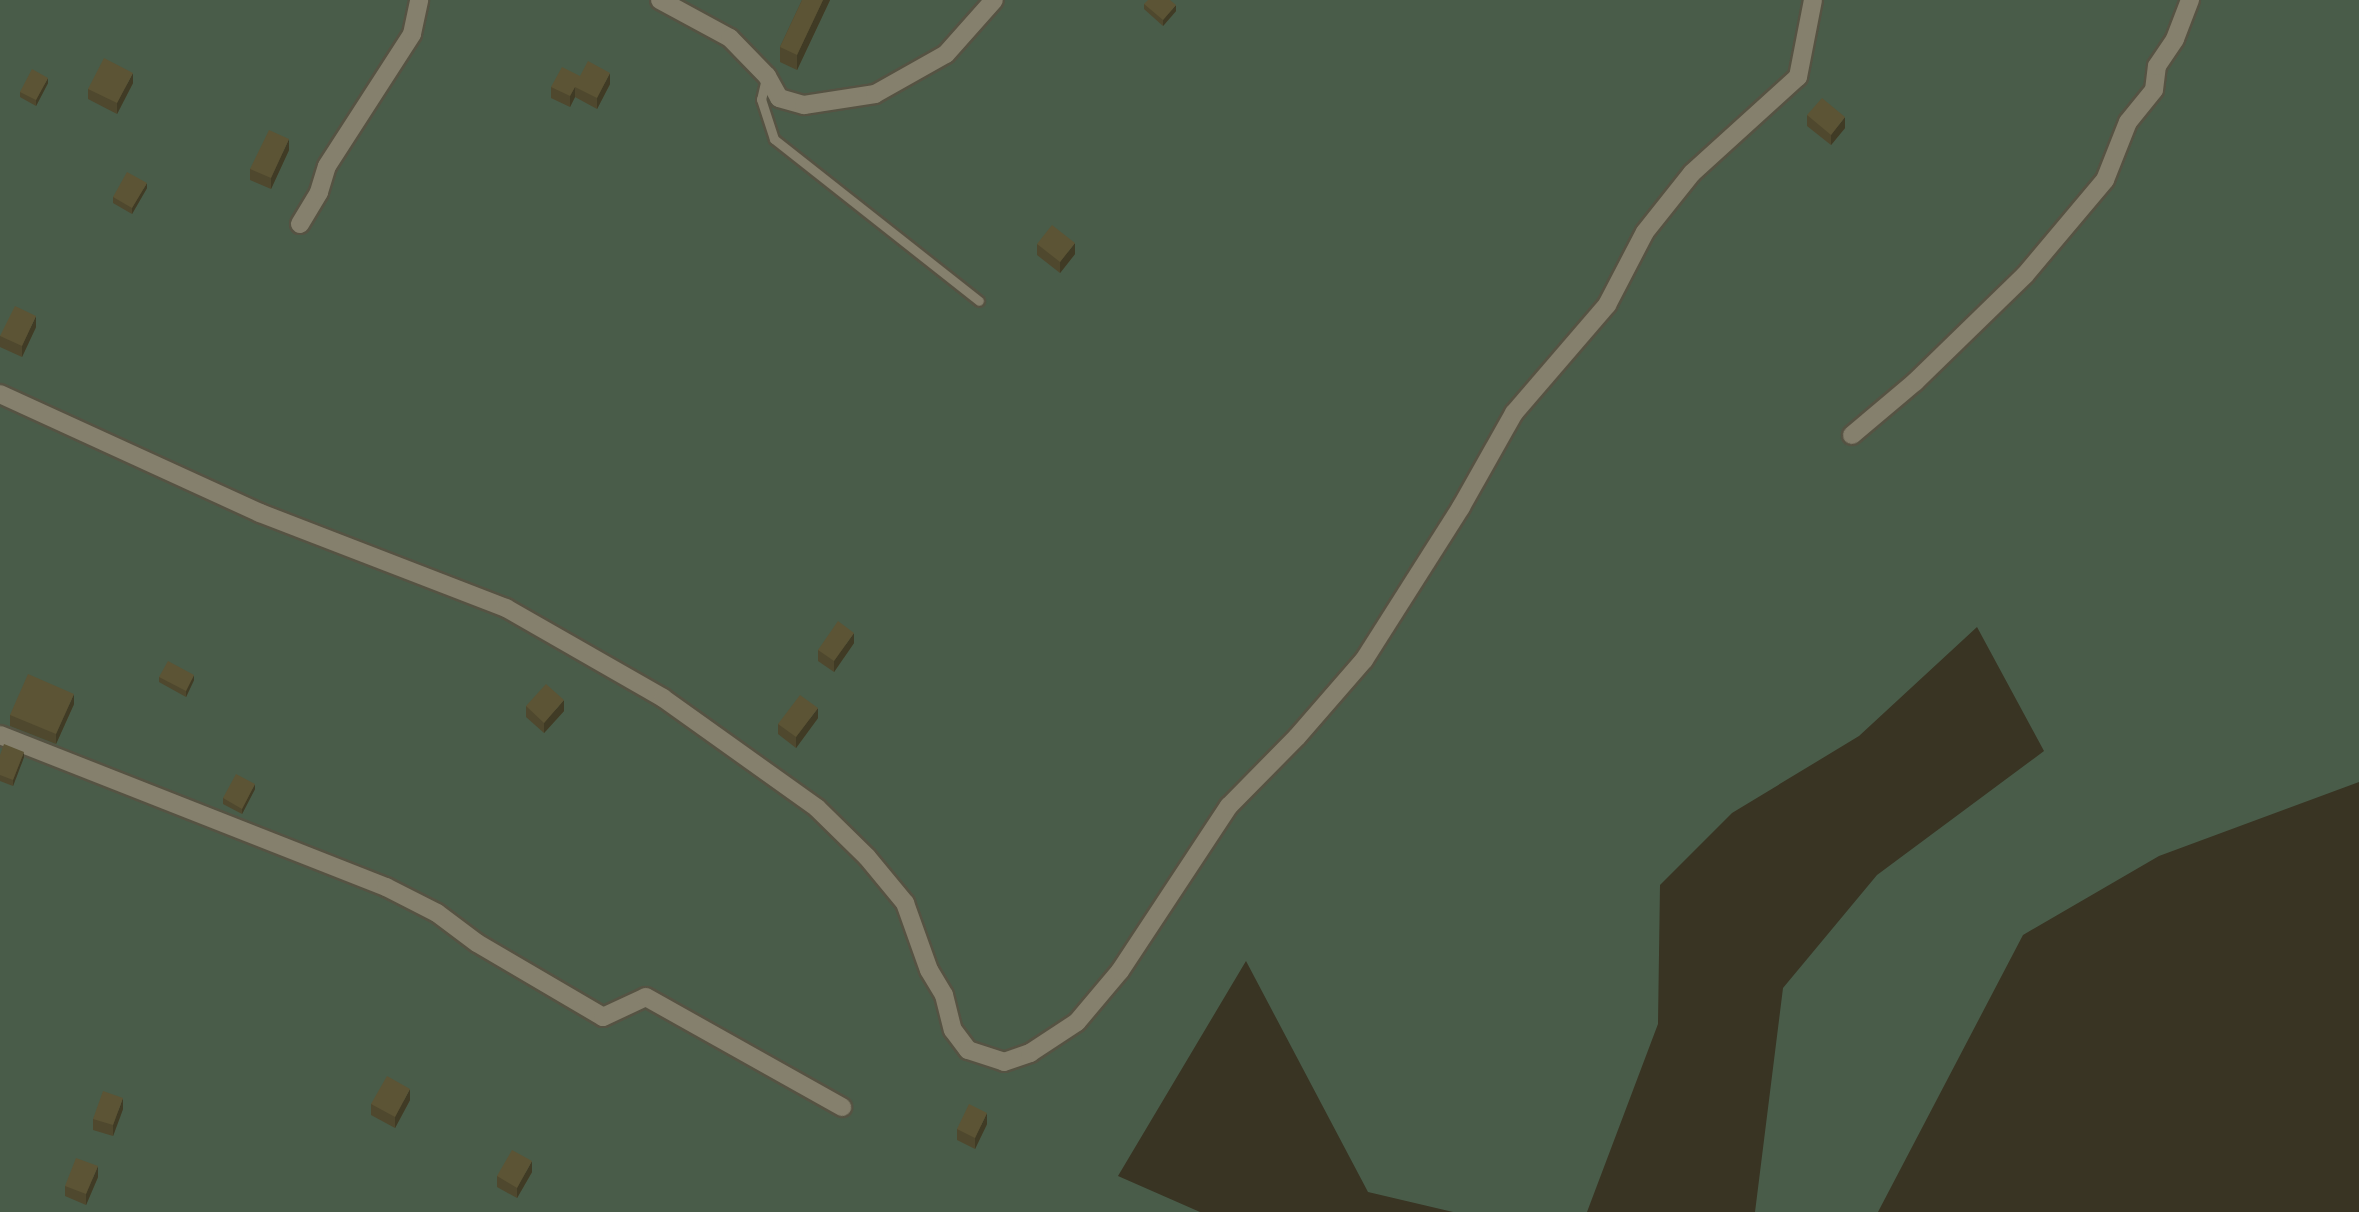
<!DOCTYPE html>
<style>
body{margin:0}
#map{position:relative;width:2359px;height:1212px;overflow:hidden;background:#393423;font-family:Manrope,sans-serif}
div>[style]{position:absolute}
[style*='--x']{left:calc(var(--x)*1px);top:calc(var(--y)*1px);width:calc(var(--w)*1px);rotate:calc(var(--a)*1deg)}
.green>*{inset:0;background:#495c49}
.roads{filter:drop-shadow(2px 0 #565343) drop-shadow(-2px 0 #565343) drop-shadow(0 2px #565343) drop-shadow(0 -2px #565343)}
.service>*{height:9px;margin:-4.5px;padding:0 4.5px;transform-origin:4.5px;border-radius:4.5px;background:#85806d}
.minor>*{height:18px;margin:-9px;padding:0 9px;transform-origin:9px;border-radius:9px;background:#85806d}
.wall>*{inset:0;background:#4f482e}
.shaded-wall>*{inset:0;background:#403b25}
.building>*{inset:0;background:#5c5435}
span{translate:-50% -50%;white-space:nowrap;text-align:center;line-height:1.15;-webkit-text-stroke:6px #393423;paint-order:stroke}
</style>
<div id="map">
<div class="green">
<i style="clip-path:polygon(0 0,2359px 0,2359px 782px,2159px 856px,2023px 935px,1878px 1212px,1755px 1212px,1783px 988px,1877px 875px,2044px 751px,1977px 627px,1859px 736px,1732px 813px,1660px 885px,1658px 1024px,1587px 1212px,1453px 1212px,1368px 1192px,1246px 961px,1118px 1176px,1200px 1212px,0 1212px)"></i>
</div>
<div class="roads">
<div class="service">
<i style="--x:766;--y:78;--w:22;--a:103"></i>
<i style="--x:761;--y:99;--w:42;--a:72"></i>
<i style="--x:774;--y:139;--w:261;--a:38.3"></i>
</div>
<div class="minor">
<i style="--x:660;--y:0;--w:80;--a:28.5"></i>
<i style="--x:730;--y:38;--w:53;--a:45.8"></i>
<i style="--x:767;--y:76;--w:25;--a:61"></i>
<i style="--x:779;--y:98;--w:26;--a:16"></i>
<i style="--x:804;--y:105;--w:72;--a:-8.8"></i>
<i style="--x:875;--y:94;--w:81;--a:-29.4"></i>
<i style="--x:946;--y:54;--w:72;--a:-48.4"></i>
<i style="--x:300;--y:224;--w:37;--a:-59"></i>
<i style="--x:319;--y:192;--w:27;--a:-73"></i>
<i style="--x:327;--y:166;--w:157;--a:-57.2"></i>
<i style="--x:412;--y:34;--w:35;--a:-78"></i>
<i style="--x:0;--y:394;--w:286;--a:24.6"></i>
<i style="--x:260;--y:513;--w:264;--a:21.1"></i>
<i style="--x:506;--y:608;--w:181;--a:29.8"></i>
<i style="--x:663;--y:698;--w:189;--a:35.5"></i>
<i style="--x:817;--y:808;--w:70;--a:44.4"></i>
<i style="--x:867;--y:857;--w:60;--a:50.4"></i>
<i style="--x:905;--y:903;--w:71;--a:70.3"></i>
<i style="--x:929;--y:970;--w:29;--a:59"></i>
<i style="--x:944;--y:995;--w:36;--a:76"></i>
<i style="--x:953;--y:1030;--w:25;--a:53"></i>
<i style="--x:968;--y:1050;--w:38;--a:18"></i>
<i style="--x:1004;--y:1062;--w:28;--a:-19"></i>
<i style="--x:1030;--y:1053;--w:56;--a:-33.4"></i>
<i style="--x:1077;--y:1022;--w:67;--a:-49.9"></i>
<i style="--x:1120;--y:971;--w:198;--a:-56.6"></i>
<i style="--x:1229;--y:806;--w:97;--a:-45.4"></i>
<i style="--x:1297;--y:737;--w:102;--a:-49"></i>
<i style="--x:1364;--y:660;--w:181;--a:-57.6"></i>
<i style="--x:1461;--y:507;--w:108;--a:-60.6"></i>
<i style="--x:1514;--y:413;--w:143;--a:-49.3"></i>
<i style="--x:1607;--y:305;--w:82;--a:-62.5"></i>
<i style="--x:1645;--y:232;--w:75;--a:-51.5"></i>
<i style="--x:1692;--y:173;--w:143;--a:-42.2"></i>
<i style="--x:1798;--y:77;--w:78;--a:-79"></i>
<i style="--x:1852;--y:435;--w:82;--a:-40.1"></i>
<i style="--x:1915;--y:382;--w:153;--a:-44.2"></i>
<i style="--x:2025;--y:275;--w:124;--a:-49.9"></i>
<i style="--x:2105;--y:180;--w:62;--a:-68.4"></i>
<i style="--x:2128;--y:122;--w:41;--a:-50.9"></i>
<i style="--x:2154;--y:90;--w:24;--a:-83"></i>
<i style="--x:2157;--y:66;--w:32;--a:-56"></i>
<i style="--x:2175;--y:39;--w:42;--a:-69"></i>
<i style="--x:0;--y:735;--w:415;--a:21.5"></i>
<i style="--x:386;--y:887;--w:57;--a:27"></i>
<i style="--x:437;--y:913;--w:50;--a:36.9"></i>
<i style="--x:477;--y:943;--w:146;--a:30.4"></i>
<i style="--x:603;--y:1017;--w:47;--a:-24.9"></i>
<i style="--x:646;--y:997;--w:225;--a:29.3"></i>
</div>
</div>
<div class="wall">
<i style="clip-path:polygon(802px 0,830px 0,797px 70px,780px 62px,780px 47px)"></i>
<i style="clip-path:polygon(1144px 4px,1176px 11px,1163px 26px,1144px 9px)"></i>
<i style="clip-path:polygon(580px 76px,610px 84px,597px 109px,575px 97px,570px 107px,551px 98px,551px 87px)"></i>
<i style="clip-path:polygon(48px 83px,36px 106px,20px 97px,20px 92px)"></i>
<i style="clip-path:polygon(133px 83px,117px 114px,88px 99px,88px 89px)"></i>
<i style="clip-path:polygon(1807px 115px,1845px 128px,1831px 145px,1807px 126px)"></i>
<i style="clip-path:polygon(289px 150px,271px 189px,250px 180px,250px 169px)"></i>
<i style="clip-path:polygon(147px 188px,132px 214px,113px 203px,113px 197px)"></i>
<i style="clip-path:polygon(1037px 244px,1075px 254px,1060px 273px,1037px 255px)"></i>
<i style="clip-path:polygon(36px 327px,22px 357px,0 347px,0 336px)"></i>
<i style="clip-path:polygon(854px 643px,834px 672px,818px 661px,818px 650px)"></i>
<i style="clip-path:polygon(159px 677px,194px 680px,186px 697px,159px 682px)"></i>
<i style="clip-path:polygon(74px 704px,56px 744px,10px 726px,10px 715px)"></i>
<i style="clip-path:polygon(526px 706px,564px 711px,544px 733px,526px 717px)"></i>
<i style="clip-path:polygon(818px 718px,796px 748px,778px 734px,778px 724px)"></i>
<i style="clip-path:polygon(0 755px,24px 757px,13px 786px,0 781px)"></i>
<i style="clip-path:polygon(255px 789px,242px 814px,223px 804px,223px 798px)"></i>
<i style="clip-path:polygon(410px 1100px,395px 1128px,371px 1115px,371px 1104px)"></i>
<i style="clip-path:polygon(123px 1109px,113px 1136px,93px 1130px,93px 1119px)"></i>
<i style="clip-path:polygon(987px 1124px,975px 1149px,957px 1140px,957px 1129px)"></i>
<i style="clip-path:polygon(532px 1172px,517px 1198px,497px 1187px,497px 1176px)"></i>
<i style="clip-path:polygon(98px 1177px,86px 1205px,65px 1196px,65px 1186px)"></i>
</div>
<div class="shaded-wall">
<i style="clip-path:polygon(823px 0,830px 0,797px 70px,797px 55px)"></i>
<i style="clip-path:polygon(1176px 5px,1176px 11px,1163px 26px,1163px 20px)"></i>
<i style="clip-path:polygon(133px 73px,133px 83px,117px 114px,117px 103px)"></i>
<i style="clip-path:polygon(610px 73px,610px 84px,597px 109px,597px 98px)"></i>
<i style="clip-path:polygon(48px 78px,48px 83px,36px 106px,36px 100px)"></i>
<i style="clip-path:polygon(575px 87px,575px 97px,570px 107px,570px 96px)"></i>
<i style="clip-path:polygon(1845px 117px,1845px 128px,1831px 145px,1831px 135px)"></i>
<i style="clip-path:polygon(289px 139px,289px 150px,271px 189px,271px 178px)"></i>
<i style="clip-path:polygon(147px 183px,147px 188px,132px 214px,132px 208px)"></i>
<i style="clip-path:polygon(1075px 243px,1075px 254px,1060px 273px,1060px 262px)"></i>
<i style="clip-path:polygon(36px 316px,36px 327px,22px 357px,22px 346px)"></i>
<i style="clip-path:polygon(854px 633px,854px 643px,834px 672px,834px 661px)"></i>
<i style="clip-path:polygon(194px 675px,194px 680px,186px 697px,186px 691px)"></i>
<i style="clip-path:polygon(74px 694px,74px 704px,56px 744px,56px 734px)"></i>
<i style="clip-path:polygon(564px 700px,564px 711px,544px 733px,544px 723px)"></i>
<i style="clip-path:polygon(818px 708px,818px 718px,796px 748px,796px 737px)"></i>
<i style="clip-path:polygon(24px 752px,24px 757px,13px 786px,13px 780px)"></i>
<i style="clip-path:polygon(255px 784px,255px 789px,242px 814px,242px 809px)"></i>
<i style="clip-path:polygon(410px 1089px,410px 1100px,395px 1128px,395px 1117px)"></i>
<i style="clip-path:polygon(123px 1098px,123px 1109px,113px 1136px,113px 1125px)"></i>
<i style="clip-path:polygon(987px 1113px,987px 1124px,975px 1149px,975px 1138px)"></i>
<i style="clip-path:polygon(532px 1161px,532px 1172px,517px 1198px,517px 1188px)"></i>
<i style="clip-path:polygon(98px 1166px,98px 1177px,86px 1205px,86px 1194px)"></i>
</div>
<div class="building">
<i style="clip-path:polygon(802px 0,823px 0,797px 55px,780px 47px)"></i>
<i style="clip-path:polygon(1148px 0,1170px 0,1176px 5px,1163px 20px,1144px 4px)"></i>
<i style="clip-path:polygon(104px 58px,133px 73px,117px 103px,88px 89px)"></i>
<i style="clip-path:polygon(588px 61px,610px 73px,597px 98px,575px 87px,570px 96px,551px 87px,562px 67px,580px 76px)"></i>
<i style="clip-path:polygon(32px 69px,48px 78px,36px 100px,20px 92px)"></i>
<i style="clip-path:polygon(1822px 98px,1845px 117px,1831px 135px,1807px 115px)"></i>
<i style="clip-path:polygon(269px 130px,289px 139px,271px 178px,250px 169px)"></i>
<i style="clip-path:polygon(127px 172px,147px 183px,132px 208px,113px 197px)"></i>
<i style="clip-path:polygon(1052px 225px,1075px 243px,1060px 262px,1037px 244px)"></i>
<i style="clip-path:polygon(15px 306px,36px 316px,22px 346px,0 336px)"></i>
<i style="clip-path:polygon(838px 621px,854px 633px,834px 661px,818px 650px)"></i>
<i style="clip-path:polygon(168px 661px,194px 675px,186px 691px,159px 677px)"></i>
<i style="clip-path:polygon(28px 674px,74px 694px,56px 734px,10px 715px)"></i>
<i style="clip-path:polygon(546px 684px,564px 700px,544px 723px,526px 706px)"></i>
<i style="clip-path:polygon(800px 695px,818px 708px,796px 737px,778px 724px)"></i>
<i style="clip-path:polygon(4px 744px,24px 752px,13px 780px,0 775px,0 755px)"></i>
<i style="clip-path:polygon(236px 774px,255px 784px,242px 809px,223px 798px)"></i>
<i style="clip-path:polygon(387px 1076px,410px 1089px,395px 1117px,371px 1104px)"></i>
<i style="clip-path:polygon(103px 1091px,123px 1098px,113px 1125px,93px 1119px)"></i>
<i style="clip-path:polygon(969px 1104px,987px 1113px,975px 1138px,957px 1129px)"></i>
<i style="clip-path:polygon(512px 1150px,532px 1161px,517px 1188px,497px 1176px)"></i>
<i style="clip-path:polygon(76px 1158px,98px 1166px,86px 1194px,65px 1186px)"></i>
</div>
</div>
